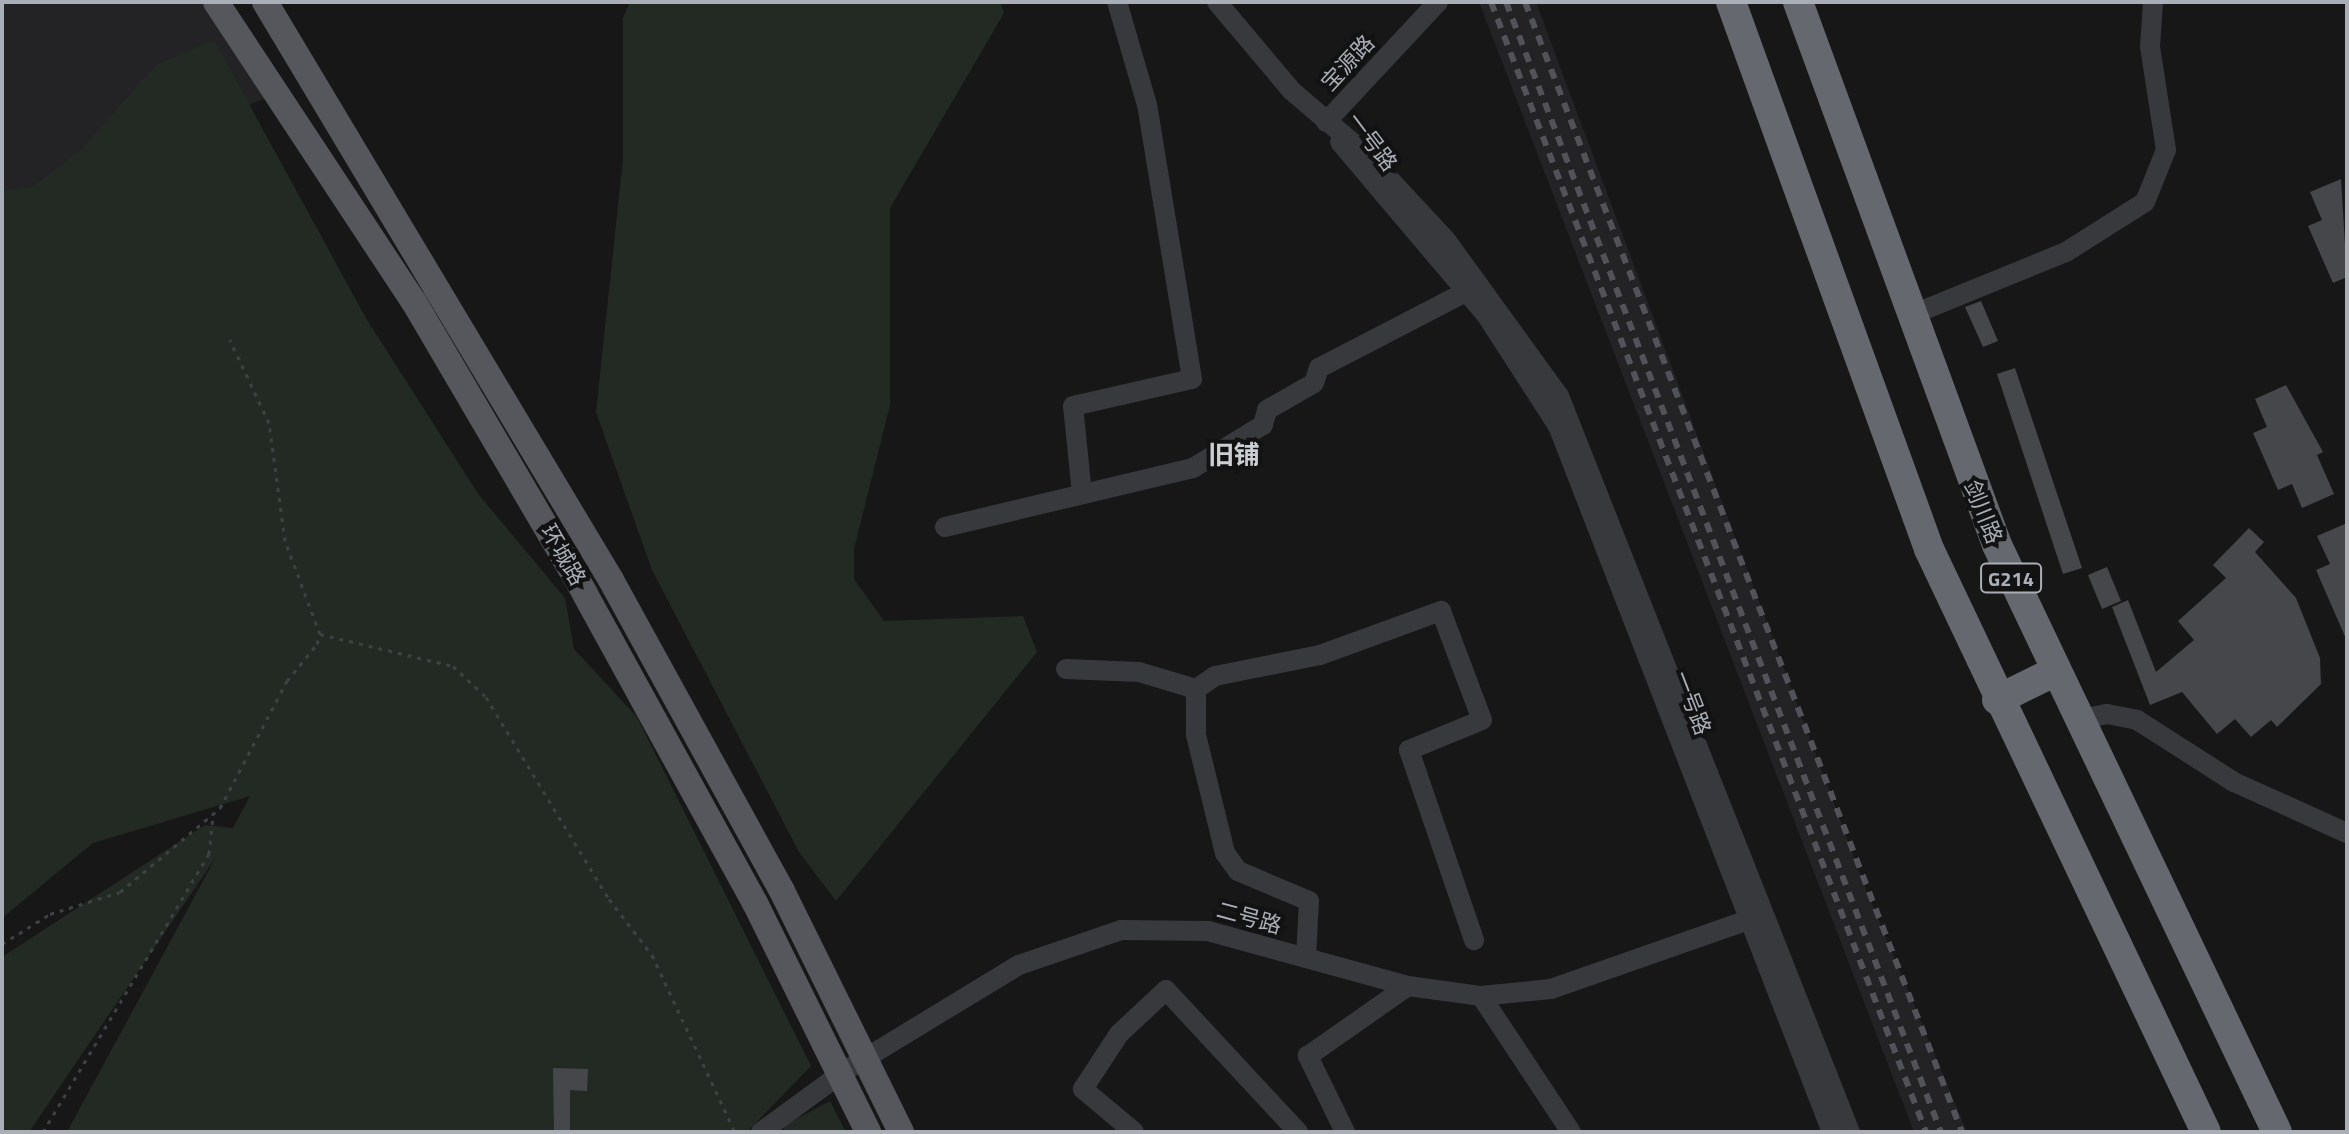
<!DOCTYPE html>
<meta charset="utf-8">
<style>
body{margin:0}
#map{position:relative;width:2349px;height:1134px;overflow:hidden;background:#171718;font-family:"Titillium Web","Noto Sans SC",sans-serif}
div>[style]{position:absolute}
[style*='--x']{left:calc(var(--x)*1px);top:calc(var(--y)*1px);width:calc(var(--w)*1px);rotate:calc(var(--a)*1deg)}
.built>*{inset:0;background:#232325}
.green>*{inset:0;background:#232a24}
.building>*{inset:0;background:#46474b}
.path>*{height:3px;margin-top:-1.5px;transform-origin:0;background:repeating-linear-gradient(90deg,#3e4044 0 4px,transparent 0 10px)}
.minor>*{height:20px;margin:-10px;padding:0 10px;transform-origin:10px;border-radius:10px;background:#38393d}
.major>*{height:26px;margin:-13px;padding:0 13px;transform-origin:13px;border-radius:13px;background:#55575c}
.highway>*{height:30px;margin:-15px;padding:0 15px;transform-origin:15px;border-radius:15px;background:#65686e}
.rail>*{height:6px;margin-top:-3px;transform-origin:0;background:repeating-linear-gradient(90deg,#515358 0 10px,transparent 0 18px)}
.major-bridge>*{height:26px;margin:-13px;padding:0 13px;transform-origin:13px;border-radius:13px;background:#55575c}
span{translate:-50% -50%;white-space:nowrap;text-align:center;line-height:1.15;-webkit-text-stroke:8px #121213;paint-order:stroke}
.shield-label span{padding:2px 6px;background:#121213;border:2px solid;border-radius:6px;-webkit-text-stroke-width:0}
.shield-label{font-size:20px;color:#aaafb7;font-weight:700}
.street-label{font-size:22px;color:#aaafb7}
.quarter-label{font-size:26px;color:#cbced3;font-weight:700}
.frame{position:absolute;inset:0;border:4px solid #aaafb7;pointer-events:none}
</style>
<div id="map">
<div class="built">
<i style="clip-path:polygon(2px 2px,221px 2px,272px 96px,149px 144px,2px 221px)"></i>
<i style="clip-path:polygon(1479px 2px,1536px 2px,1867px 892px,1967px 1132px,1914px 1132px)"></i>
</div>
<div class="green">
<i style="clip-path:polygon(630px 2px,1000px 2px,1004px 13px,890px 208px,890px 405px,854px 549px,854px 579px,884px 621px,1023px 616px,1037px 652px,836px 901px,799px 852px,652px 570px,596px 412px,623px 159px,623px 18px)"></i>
<i style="clip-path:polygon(214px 40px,367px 320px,479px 495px,565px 598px,574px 649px,637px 717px,811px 1066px,747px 1132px,67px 1132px,216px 857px,29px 1132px,2px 1132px,2px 957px,205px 825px,233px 828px,250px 796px,93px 843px,2px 918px,2px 191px,33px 187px,82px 149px,156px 65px)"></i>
<i style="clip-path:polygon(830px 1101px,846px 1132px,782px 1132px,787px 1124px)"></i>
</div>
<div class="building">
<i style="clip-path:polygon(2341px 179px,2347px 277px,2333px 283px,2308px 226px,2322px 220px,2310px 192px)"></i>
<i style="clip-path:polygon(1981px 301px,1998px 341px,1983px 347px,1965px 307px)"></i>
<i style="clip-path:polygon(2015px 368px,2082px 568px,2063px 574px,1997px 374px)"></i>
<i style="clip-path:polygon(2286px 385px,2323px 452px,2317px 455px,2334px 494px,2302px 508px,2292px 484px,2278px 490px,2253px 433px,2267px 427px,2255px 399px)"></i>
<i style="clip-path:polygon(2347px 523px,2347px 641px,2316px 570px,2330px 564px,2317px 536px)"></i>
<i style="clip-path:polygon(2249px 528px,2264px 542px,2255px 552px,2296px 598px,2320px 658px,2321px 684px,2277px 727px,2271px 720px,2251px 737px,2235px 719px,2217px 734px,2182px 692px,2150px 705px,2112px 607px,2128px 600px,2156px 672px,2194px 640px,2178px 621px,2226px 578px,2213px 565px)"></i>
<i style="clip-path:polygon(2107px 567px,2121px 601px,2102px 609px,2088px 575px)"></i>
<i style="clip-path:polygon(553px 1068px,588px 1069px,587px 1091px,570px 1090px,570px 1132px,554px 1132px)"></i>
</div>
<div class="path">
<i style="--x:320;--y:634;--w:137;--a:13.5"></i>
<i style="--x:453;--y:666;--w:45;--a:43.2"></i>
<i style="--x:486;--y:697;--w:237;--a:58.7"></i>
<i style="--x:609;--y:899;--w:71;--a:52.5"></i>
<i style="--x:652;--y:955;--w:195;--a:64.9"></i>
<i style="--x:2;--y:944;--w:57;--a:-32"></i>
<i style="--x:50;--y:914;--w:73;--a:-17.4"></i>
<i style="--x:120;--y:892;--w:131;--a:-40"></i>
<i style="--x:220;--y:808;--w:144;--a:-62.2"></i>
<i style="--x:287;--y:681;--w:48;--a:-51"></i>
<i style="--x:317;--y:644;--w:10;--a:-73"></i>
<i style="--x:320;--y:634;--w:99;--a:-110.6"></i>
<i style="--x:285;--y:541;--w:119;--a:-97.7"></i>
<i style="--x:269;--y:423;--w:92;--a:-115.2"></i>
<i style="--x:43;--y:1132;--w:324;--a:-59.2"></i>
<i style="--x:209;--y:854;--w:38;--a:-84"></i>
</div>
<div class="minor">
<i style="--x:1217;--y:2;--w:116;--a:49.9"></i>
<i style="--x:1292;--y:91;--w:99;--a:40.5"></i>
<i style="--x:1367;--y:155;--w:116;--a:47.1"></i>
<i style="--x:1446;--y:240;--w:193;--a:54.1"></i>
<i style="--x:1559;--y:396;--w:791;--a:68.43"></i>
<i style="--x:1326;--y:122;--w:164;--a:-47"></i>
<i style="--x:1340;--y:142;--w:228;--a:49.8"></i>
<i style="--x:1487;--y:316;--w:131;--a:57.2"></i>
<i style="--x:1558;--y:426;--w:757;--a:68.79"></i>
<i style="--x:1909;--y:316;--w:170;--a:-22.2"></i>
<i style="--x:2066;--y:252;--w:93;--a:-32.3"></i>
<i style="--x:2145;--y:202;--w:56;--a:-68"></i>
<i style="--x:2166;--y:150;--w:104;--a:-98.8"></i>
<i style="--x:2150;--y:47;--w:45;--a:-86.2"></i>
<i style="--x:1082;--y:494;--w:88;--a:-95.8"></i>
<i style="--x:1073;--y:406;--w:122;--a:-12.8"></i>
<i style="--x:1192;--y:379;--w:278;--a:-99.3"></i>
<i style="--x:1147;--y:105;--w:107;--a:-106.2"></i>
<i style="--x:945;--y:527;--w:255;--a:-13.4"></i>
<i style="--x:1193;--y:468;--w:82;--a:-31.6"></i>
<i style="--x:1263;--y:425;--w:16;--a:-75"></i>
<i style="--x:1267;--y:410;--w:54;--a:-29.9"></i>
<i style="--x:1314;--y:383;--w:16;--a:-72"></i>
<i style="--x:1319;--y:368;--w:180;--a:-27.4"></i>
<i style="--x:1066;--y:669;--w:73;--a:2.4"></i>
<i style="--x:1139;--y:672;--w:59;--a:16.6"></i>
<i style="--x:2076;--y:720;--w:32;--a:-11"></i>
<i style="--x:2107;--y:714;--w:31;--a:11"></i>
<i style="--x:2137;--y:720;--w:115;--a:32.6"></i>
<i style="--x:2234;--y:782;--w:124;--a:24.3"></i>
<i style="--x:1306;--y:958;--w:57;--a:-87"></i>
<i style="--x:1309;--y:901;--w:77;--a:-157.1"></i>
<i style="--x:1238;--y:871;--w:22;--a:-126"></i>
<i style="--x:1225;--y:853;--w:122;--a:-103.8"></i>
<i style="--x:1196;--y:735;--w:46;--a:-90"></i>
<i style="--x:1196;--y:689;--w:23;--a:-34"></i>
<i style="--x:1215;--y:676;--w:107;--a:-11.3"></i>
<i style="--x:1320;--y:655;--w:129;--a:-20"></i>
<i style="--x:1441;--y:611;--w:116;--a:69.4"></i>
<i style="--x:1482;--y:720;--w:79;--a:157.7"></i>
<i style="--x:1409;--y:750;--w:201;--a:71.1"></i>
<i style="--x:1481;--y:996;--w:163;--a:56.5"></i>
<i style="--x:761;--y:1132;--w:105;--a:-36.1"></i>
<i style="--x:846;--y:1070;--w:202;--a:-31.3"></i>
<i style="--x:1019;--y:965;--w:108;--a:-18.9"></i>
<i style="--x:1121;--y:930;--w:87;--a:0.7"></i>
<i style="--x:1208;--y:931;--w:207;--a:15.4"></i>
<i style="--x:1408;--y:986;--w:74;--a:7.8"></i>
<i style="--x:1481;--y:996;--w:70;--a:-5.7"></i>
<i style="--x:1551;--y:989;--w:221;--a:-19.3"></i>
<i style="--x:1134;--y:1132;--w:67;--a:-139.9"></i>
<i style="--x:1083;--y:1089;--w:66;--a:-56.8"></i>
<i style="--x:1119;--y:1034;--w:64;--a:-43.1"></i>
<i style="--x:1166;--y:990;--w:194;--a:47.1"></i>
<i style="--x:1345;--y:1132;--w:85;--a:-116"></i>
<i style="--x:1308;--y:1056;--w:122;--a:-35"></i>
</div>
<div class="major">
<i style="--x:216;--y:2;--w:359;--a:56.6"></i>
<i style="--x:414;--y:302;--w:338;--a:59.6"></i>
<i style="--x:265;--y:2;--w:674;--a:59.09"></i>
</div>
<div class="highway">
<i style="--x:1731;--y:2;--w:582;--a:70.1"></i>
<i style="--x:1929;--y:549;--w:645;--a:64.59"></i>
<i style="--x:1798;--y:2;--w:578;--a:69.87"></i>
<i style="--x:1997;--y:545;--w:650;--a:64.5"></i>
<i style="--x:1997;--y:700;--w:64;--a:-26.2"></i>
</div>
<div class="rail">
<i style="--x:1491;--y:2;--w:1211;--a:68.95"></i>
<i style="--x:1506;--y:2;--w:1211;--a:68.95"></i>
<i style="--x:1525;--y:2;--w:1212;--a:68.86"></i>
</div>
<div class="major-bridge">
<i style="--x:611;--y:580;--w:353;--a:61.2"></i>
<i style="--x:781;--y:889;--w:271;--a:63.7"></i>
<i style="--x:585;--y:594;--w:353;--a:61.2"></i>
<i style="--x:755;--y:903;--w:255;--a:63.7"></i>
</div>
<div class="shield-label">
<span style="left:2011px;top:578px">G214</span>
</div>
<div class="street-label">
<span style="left:1348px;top:63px;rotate:-47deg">宝源路</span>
<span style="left:1372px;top:142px;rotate:53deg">一号路</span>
<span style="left:1983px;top:512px;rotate:68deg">剑川路</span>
<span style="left:563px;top:555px;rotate:60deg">环城路</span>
<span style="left:1692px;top:703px;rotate:69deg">一号路</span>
<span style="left:1249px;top:918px;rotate:15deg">二号路</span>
</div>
<div class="quarter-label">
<span style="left:1234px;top:455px">旧铺</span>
</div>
<div class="frame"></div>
</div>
